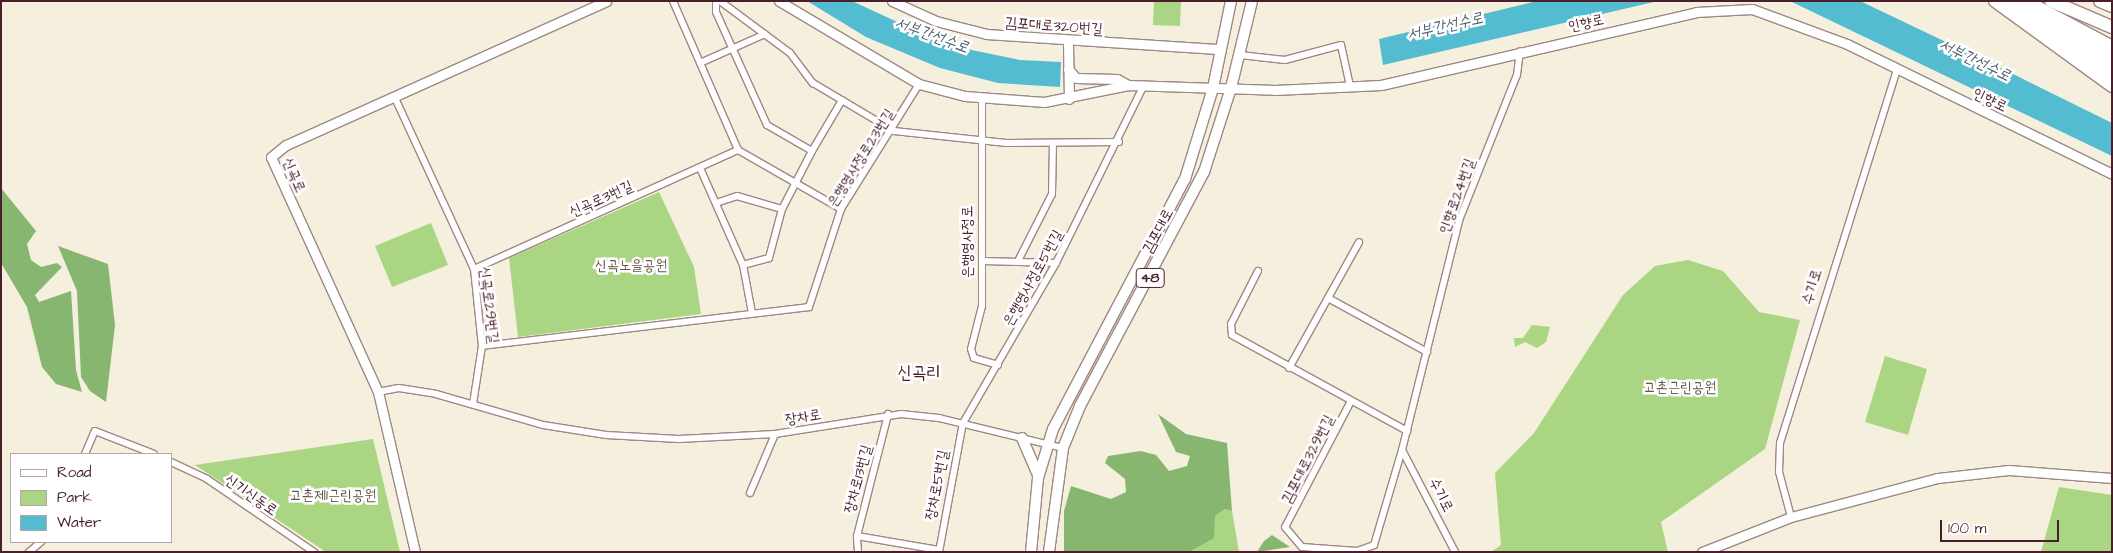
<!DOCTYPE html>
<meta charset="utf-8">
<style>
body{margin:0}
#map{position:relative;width:2113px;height:553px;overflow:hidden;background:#f5efdd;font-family:"Architects Daughter","Poor Story",sans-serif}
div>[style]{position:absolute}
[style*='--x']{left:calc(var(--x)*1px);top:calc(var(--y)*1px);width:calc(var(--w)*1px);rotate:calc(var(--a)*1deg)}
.green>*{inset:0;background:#aad582}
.forest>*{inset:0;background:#87b670}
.water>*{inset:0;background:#53bcd0}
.roads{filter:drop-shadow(1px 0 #a08784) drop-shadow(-1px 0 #a08784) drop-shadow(0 1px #a08784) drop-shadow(0 -1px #a08784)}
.street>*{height:6px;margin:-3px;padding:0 3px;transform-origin:3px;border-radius:3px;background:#fff}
.secondary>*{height:9px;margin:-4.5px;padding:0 4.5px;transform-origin:4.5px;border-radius:4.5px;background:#fff}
.primary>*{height:10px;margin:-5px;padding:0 5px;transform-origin:5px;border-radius:5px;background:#fff}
.highway>*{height:12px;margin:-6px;padding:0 6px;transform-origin:6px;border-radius:6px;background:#fff}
span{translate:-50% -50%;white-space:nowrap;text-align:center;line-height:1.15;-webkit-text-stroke:5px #fff;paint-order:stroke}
.shield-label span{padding:1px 4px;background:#fff;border:1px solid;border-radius:4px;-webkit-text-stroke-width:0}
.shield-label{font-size:14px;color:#4a1f2b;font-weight:700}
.street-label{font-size:15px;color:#4a1f2b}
.park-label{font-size:15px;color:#675645}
.water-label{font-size:16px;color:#4e5e6d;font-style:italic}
.quarter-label{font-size:18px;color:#4a1f2b}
.frame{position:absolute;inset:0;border:2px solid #4a1f2b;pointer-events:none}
.legend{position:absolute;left:10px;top:453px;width:162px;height:90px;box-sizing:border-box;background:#fff;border:1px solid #b7a5aa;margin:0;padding:6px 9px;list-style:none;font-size:15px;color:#4a1f2b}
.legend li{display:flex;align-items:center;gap:10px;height:25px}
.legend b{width:25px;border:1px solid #b7a5aa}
.scale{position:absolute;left:1940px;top:520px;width:119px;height:22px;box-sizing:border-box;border:2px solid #4a1f2b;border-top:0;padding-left:6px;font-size:15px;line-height:18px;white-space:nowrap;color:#4a1f2b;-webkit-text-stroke:4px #fff;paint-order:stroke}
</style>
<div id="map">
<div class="green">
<i style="clip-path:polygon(1154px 1px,1181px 1px,1180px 26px,1153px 25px)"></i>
<i style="clip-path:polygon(659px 192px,694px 267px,701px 314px,518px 337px,509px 258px)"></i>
<i style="clip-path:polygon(431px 223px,448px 265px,392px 287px,375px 246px)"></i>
<i style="clip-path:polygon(1688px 260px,1723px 271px,1759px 312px,1800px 320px,1765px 449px,1661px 522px,1668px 552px,1491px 552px,1501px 545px,1495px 473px,1534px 433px,1623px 295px,1655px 266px)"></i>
<i style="clip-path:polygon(1532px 325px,1550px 327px,1546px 342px,1537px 348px,1525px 342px,1515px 347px,1514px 338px,1523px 338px)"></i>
<i style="clip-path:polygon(1885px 356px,1927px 369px,1908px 435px,1865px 422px)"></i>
<i style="clip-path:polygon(373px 439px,400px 552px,326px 552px,195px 465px)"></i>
<i style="clip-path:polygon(2059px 487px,2112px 495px,2112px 552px,2041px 552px)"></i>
<i style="clip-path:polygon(1225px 509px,1232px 511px,1239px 552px,1160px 552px,1191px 551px,1208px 541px,1215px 516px)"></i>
</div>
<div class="forest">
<i style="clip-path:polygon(1px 188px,36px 231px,27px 244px,31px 260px,41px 267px,57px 263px,62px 267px,35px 295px,39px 302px,71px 291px,76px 370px,82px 392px,56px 384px,42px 367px,27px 307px,1px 263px)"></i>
<i style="clip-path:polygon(58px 246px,108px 264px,115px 325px,106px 402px,90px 391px,81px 377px,77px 291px)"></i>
<i style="clip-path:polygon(1158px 414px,1186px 434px,1227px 443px,1232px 511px,1225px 509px,1215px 516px,1214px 538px,1191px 551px,1064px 552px,1064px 511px,1071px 486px,1111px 499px,1126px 492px,1125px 479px,1105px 463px,1108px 456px,1141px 451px,1156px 455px,1169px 471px,1187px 466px,1190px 456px,1176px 452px)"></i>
<i style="clip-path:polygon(1272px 535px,1290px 547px,1257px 552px,1264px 541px)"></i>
</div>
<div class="water">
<i style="clip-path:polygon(807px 1px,852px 1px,947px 45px,1020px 60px,1061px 62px,1060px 87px,998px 83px,940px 68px,866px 37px)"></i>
<i style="clip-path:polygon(1537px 1px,1658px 1px,1383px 65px,1379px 39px)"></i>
<i style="clip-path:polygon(1790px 1px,1860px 1px,2011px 73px,2112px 123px,2112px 156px)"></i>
</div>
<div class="roads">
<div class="street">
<i style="--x:673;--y:1;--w:163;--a:66.4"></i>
<i style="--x:738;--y:150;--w:119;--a:29.8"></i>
<i style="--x:716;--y:1;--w:11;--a:90"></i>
<i style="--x:716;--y:12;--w:124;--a:65.7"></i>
<i style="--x:767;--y:125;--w:52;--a:30"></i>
<i style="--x:812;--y:151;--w:65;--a:117.3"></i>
<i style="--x:782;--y:209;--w:51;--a:104.9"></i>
<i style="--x:769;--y:258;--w:27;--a:165"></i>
<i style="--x:720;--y:1;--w:87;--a:36.6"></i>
<i style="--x:790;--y:53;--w:38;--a:53"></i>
<i style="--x:813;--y:83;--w:94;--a:30.7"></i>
<i style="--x:894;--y:131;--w:113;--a:6.1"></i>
<i style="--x:1006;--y:143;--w:113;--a:-0.5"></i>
<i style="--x:1240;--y:55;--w:45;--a:6.3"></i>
<i style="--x:1285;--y:60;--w:58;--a:-15"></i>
<i style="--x:1341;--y:45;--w:42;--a:77.6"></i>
<i style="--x:700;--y:63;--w:71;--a:-24"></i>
<i style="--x:395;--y:98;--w:188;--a:65.2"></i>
<i style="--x:474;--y:269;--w:77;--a:84.1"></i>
<i style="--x:482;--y:346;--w:59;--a:98.8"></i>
<i style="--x:982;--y:99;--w:207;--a:90"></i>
<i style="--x:982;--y:306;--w:44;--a:104.3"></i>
<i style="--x:971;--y:349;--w:9;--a:72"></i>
<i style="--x:974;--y:358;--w:25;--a:16"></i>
<i style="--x:812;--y:151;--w:59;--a:-59.5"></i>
<i style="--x:700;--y:168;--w:106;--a:66.1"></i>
<i style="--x:743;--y:265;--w:49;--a:79.4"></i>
<i style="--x:716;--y:203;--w:22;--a:-18"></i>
<i style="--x:737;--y:196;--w:47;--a:16.1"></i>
<i style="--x:983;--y:261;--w:73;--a:1.6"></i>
<i style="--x:1018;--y:261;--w:75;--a:-63.1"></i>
<i style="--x:1052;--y:194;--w:51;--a:-88.9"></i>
<i style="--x:474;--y:269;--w:290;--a:-24.3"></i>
<i style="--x:1258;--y:271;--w:59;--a:117"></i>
<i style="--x:1231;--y:324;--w:11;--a:85"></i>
<i style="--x:1232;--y:335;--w:200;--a:28.7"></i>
<i style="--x:1328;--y:298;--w:113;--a:28.6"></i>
<i style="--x:482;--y:346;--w:329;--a:-6.8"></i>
<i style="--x:809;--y:307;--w:103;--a:-71.9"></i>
<i style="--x:841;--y:209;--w:147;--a:-58"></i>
<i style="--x:1289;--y:368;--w:144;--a:-60.9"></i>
<i style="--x:378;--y:392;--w:21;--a:-11"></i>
<i style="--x:399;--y:388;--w:37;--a:9"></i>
<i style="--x:436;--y:394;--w:111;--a:16.2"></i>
<i style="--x:543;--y:425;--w:64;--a:9"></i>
<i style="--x:606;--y:435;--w:73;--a:3.1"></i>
<i style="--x:679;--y:439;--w:96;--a:-3"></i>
<i style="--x:775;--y:434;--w:128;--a:-9"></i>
<i style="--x:901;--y:414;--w:38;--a:6"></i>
<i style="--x:939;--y:418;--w:128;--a:13.6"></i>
<i style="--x:1351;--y:401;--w:142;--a:117.6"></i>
<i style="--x:1285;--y:527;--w:26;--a:50"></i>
<i style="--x:1302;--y:547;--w:55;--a:4.2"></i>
<i style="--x:1357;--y:551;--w:18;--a:-19"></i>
<i style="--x:1374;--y:545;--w:99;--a:-73.6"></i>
<i style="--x:1402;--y:450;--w:239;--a:-76"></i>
<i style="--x:1460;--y:218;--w:154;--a:-68.3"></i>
<i style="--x:1517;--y:75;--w:24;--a:-83"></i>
<i style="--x:1402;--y:450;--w:115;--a:62.5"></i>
<i style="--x:85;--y:454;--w:25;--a:-67"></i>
<i style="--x:95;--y:431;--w:63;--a:21.3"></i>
<i style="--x:171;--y:462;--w:40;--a:25"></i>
<i style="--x:207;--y:479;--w:130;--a:34.3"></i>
<i style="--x:750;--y:493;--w:64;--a:-67"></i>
<i style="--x:1791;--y:517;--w:47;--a:-104.9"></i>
<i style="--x:1779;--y:472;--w:29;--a:-88"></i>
<i style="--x:1780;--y:443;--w:392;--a:-72.6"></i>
<i style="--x:857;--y:536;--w:83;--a:9.7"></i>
<i style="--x:29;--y:552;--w:16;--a:-40"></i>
<i style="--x:858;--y:552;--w:16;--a:-94"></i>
<i style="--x:857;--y:536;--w:126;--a:-75.7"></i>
<i style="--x:939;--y:552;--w:131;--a:-79.5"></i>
<i style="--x:963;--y:423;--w:185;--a:-59.8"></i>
<i style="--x:1056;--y:263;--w:199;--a:-63.7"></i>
</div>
<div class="secondary">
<i style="--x:779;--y:1;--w:163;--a:30.7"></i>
<i style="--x:919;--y:84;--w:48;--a:14.6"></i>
<i style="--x:965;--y:96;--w:79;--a:4.3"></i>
<i style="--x:1044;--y:102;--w:86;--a:-11.4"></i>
<i style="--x:1128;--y:85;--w:147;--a:1.9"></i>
<i style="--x:1275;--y:90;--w:106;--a:-2.7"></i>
<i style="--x:1381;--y:85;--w:323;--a:-13"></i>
<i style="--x:1696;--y:12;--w:56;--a:-3.1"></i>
<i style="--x:1752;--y:9;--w:101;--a:20.2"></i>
<i style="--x:1847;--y:44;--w:295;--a:26.1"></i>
<i style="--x:892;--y:1;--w:48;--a:24.4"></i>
<i style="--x:936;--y:21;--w:53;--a:14.3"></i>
<i style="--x:987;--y:34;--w:234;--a:3.7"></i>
<i style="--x:1068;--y:42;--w:57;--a:89"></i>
<i style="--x:1068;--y:69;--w:12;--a:48"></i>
<i style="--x:1076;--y:78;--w:41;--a:1.4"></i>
<i style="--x:1117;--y:79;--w:13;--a:29"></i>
<i style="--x:415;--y:552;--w:164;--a:-103"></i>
<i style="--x:378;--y:392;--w:258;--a:-114.5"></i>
<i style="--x:271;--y:157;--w:19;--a:-39"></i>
<i style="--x:286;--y:145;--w:351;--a:-24.2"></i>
<i style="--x:1702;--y:552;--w:96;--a:-21.5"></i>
<i style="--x:1791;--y:517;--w:152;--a:-14.9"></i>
<i style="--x:1938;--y:478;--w:71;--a:-6.4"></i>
<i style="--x:2009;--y:470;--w:103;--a:4.4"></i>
</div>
<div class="primary">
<i style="--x:1022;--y:438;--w:40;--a:66.6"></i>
<i style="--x:1031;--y:552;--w:74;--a:-84.6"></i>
<i style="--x:1038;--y:478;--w:51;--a:-73"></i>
<i style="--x:1053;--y:429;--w:283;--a:-62.2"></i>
<i style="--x:1185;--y:179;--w:95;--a:-72.9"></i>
<i style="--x:1213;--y:88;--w:89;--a:-78.3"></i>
<i style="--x:1049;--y:552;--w:105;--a:-82.3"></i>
<i style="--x:1063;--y:448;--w:45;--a:-68"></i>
<i style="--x:1080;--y:406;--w:265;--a:-62.1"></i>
<i style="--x:1204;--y:172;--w:88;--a:-72.2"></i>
<i style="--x:1231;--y:88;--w:89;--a:-76.4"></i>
</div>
<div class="highway">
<i style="--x:1995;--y:1;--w:145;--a:36"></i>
<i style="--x:2009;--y:1;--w:62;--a:31.9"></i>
<i style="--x:2026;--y:1;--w:98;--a:28.1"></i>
<i style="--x:2051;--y:1;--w:66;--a:23.1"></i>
<i style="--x:2100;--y:1;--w:13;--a:23"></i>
<i style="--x:2061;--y:29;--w:59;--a:30.5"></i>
<i style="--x:2052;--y:33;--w:72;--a:33"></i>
</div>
</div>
<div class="shield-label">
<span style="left:1150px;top:278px">48</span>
</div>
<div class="street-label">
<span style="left:1586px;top:23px;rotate:-12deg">인향로</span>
<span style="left:1054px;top:26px;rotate:4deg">김포대로320번길</span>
<span style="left:1990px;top:100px;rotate:26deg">인향로</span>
<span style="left:861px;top:158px;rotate:-58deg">은행영사정로23번길</span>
<span style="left:294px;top:175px;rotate:67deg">신곡로</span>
<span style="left:1457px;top:196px;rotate:-70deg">인향로24번길</span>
<span style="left:601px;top:199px;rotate:-24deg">신곡로3번길</span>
<span style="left:1158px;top:231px;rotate:-62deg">김포대로</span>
<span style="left:968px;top:242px;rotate:-90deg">은행영사정로</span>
<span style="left:1033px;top:278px;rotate:-61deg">은행영사정로5번길</span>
<span style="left:1812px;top:287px;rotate:-73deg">수기로</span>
<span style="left:489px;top:305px;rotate:83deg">신곡로29번길</span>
<span style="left:803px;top:417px;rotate:-9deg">장차로</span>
<span style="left:1308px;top:459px;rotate:-63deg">김포대로329번길</span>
<span style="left:858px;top:479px;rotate:-75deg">장차로13번길</span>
<span style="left:937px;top:485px;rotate:-79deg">장차로5번길</span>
<span style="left:251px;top:495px;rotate:35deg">신기신동로</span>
<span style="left:1441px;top:495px;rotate:63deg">수기로</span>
</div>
<div class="park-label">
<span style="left:631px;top:266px">신곡노을공원</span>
<span style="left:1680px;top:388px">고촌근린공원</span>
<span style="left:333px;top:496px">고촌제1근린공원</span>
</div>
<div class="water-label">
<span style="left:1445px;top:26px;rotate:-13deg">서부간선수로</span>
<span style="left:932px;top:35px;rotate:20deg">서부간선수로</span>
<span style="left:1975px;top:60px;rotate:26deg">서부간선수로</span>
</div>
<div class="quarter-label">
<span style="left:919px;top:373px">신곡리</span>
</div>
<div class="frame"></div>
<ul class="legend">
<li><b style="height:6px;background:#fff"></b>Road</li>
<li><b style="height:14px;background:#aad582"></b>Park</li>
<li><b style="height:14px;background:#53bcd0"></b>Water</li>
</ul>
<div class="scale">100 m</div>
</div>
